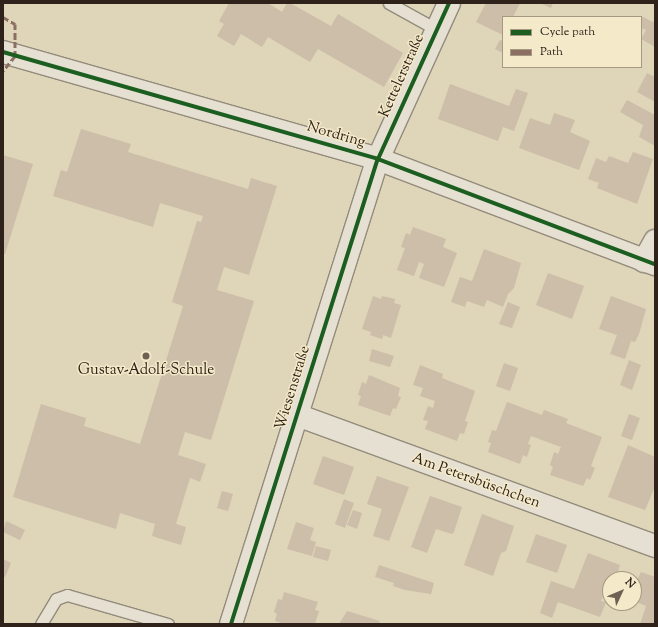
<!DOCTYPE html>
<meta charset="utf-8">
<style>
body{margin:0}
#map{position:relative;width:658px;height:627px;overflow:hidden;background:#dfd5b9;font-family:"Sorts Mill Goudy",serif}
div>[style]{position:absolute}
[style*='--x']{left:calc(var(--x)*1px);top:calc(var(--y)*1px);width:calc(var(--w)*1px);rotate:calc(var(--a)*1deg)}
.building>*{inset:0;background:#ccbea8}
.roads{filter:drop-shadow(1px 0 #938b7b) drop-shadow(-1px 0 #938b7b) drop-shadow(0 1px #938b7b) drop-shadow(0 -1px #938b7b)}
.lane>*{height:11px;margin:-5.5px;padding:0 5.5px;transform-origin:5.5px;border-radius:5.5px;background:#e5e0d2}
.street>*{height:22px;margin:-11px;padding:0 11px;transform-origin:11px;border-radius:11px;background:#e5e0d2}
.secondary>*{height:22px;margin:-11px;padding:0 11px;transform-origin:11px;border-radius:11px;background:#e5e0d2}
.quiet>*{height:3px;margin-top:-1.5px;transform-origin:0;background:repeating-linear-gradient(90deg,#8d6e63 0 6px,transparent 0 9px)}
.cycleway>*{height:4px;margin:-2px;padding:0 2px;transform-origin:2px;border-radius:2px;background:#1b5e20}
.dots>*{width:11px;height:11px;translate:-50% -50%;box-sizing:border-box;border:2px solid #f4e9c8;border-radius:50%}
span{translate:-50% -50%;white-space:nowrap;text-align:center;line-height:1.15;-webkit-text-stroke:3px #f4e9c8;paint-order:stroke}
.street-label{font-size:15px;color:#2e221b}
.poi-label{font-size:15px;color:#2e221b}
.frame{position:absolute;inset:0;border:4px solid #2e221b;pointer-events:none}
.legend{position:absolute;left:502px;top:16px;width:140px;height:52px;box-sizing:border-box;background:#f4e9c8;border:1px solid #a59983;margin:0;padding:5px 7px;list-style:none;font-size:12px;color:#2e221b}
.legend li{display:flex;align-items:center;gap:8px;height:20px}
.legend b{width:20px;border:1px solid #a59983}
.north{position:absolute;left:602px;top:571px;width:40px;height:40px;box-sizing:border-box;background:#f4e9c8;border:1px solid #a59983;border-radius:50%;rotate:46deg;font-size:11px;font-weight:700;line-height:16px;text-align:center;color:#2e221b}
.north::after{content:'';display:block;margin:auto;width:14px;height:18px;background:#6c6152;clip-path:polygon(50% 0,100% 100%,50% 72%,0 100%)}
</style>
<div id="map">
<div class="building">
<i style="clip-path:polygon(229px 3px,268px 3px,282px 12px,287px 3px,290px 3px,331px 26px,338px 14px,403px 53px,384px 87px,318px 49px,310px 62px,268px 37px,262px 47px,241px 34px,234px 46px,217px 36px,224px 24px,219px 21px)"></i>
<i style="clip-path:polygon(486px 3px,520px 3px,513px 17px,503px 17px,503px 35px,476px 22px)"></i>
<i style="clip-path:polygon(540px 3px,553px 3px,551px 8px)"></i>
<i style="clip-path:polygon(641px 16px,653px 22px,655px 19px,655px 47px,641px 39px,646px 30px,641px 28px)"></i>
<i style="clip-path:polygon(500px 40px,503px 41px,503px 53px,495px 49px)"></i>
<i style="clip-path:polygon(647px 73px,655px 77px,655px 102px,637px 92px)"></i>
<i style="clip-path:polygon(450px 84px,509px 106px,516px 89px,528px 93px,514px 131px,503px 127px,498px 141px,438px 119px)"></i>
<i style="clip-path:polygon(627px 100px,655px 115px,655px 146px,639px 137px,643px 125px,620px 112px)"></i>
<i style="clip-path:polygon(554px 113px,575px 120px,570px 132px,590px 141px,579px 170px,519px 148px,530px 118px,550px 125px)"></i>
<i style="clip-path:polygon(81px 129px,131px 144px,128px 152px,248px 189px,251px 178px,277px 186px,249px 275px,224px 267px,217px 290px,254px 301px,211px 440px,185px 432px,178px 455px,206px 464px,200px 482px,190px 478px,176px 524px,186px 527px,181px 545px,152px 536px,155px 524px,120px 513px,116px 529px,13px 497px,41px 404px,86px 418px,84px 426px,140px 444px,183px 306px,172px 302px,197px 221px,201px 222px,203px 216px,160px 203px,153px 227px,53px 196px,61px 170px,67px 172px)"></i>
<i style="clip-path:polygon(633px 152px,653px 159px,637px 204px,597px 188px,599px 183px,588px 179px,596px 158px,606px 162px,609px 156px,628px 163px)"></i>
<i style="clip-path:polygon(3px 155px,33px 164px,5px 254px,3px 254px)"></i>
<i style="clip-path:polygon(413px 227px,446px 239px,443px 247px,457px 253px,444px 287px,419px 278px,424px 264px,419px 262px,414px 276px,397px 270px,405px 248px,401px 247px,406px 233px,410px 235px)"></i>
<i style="clip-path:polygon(484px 249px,521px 263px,514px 288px,508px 294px,503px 307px,487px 300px,484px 307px,467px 301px,465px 307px,451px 302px,460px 277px,472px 281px)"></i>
<i style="clip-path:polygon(548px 273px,584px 286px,572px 319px,536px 305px)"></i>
<i style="clip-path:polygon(373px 296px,381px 299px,382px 296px,395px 299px,394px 303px,401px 305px,391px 338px,383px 335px,382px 339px,370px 335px,371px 332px,362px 329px)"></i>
<i style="clip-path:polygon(611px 296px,646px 309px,639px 334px,635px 342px,631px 341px,625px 359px,610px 354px,617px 335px,599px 329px)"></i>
<i style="clip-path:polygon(508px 302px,520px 307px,512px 328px,499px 324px)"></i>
<i style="clip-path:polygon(372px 349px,394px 356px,390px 367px,369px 361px)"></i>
<i style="clip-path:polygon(629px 360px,641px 365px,632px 390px,620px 385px)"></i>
<i style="clip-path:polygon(504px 363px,518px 368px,510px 391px,496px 386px)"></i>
<i style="clip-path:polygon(420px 365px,443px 374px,442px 378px,475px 391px,465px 421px,468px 422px,464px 434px,460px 433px,457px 441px,425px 429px,428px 421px,423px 420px,428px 406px,433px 408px,435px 401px,420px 396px,423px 388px,413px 385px)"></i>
<i style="clip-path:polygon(369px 375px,400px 388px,398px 396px,401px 397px,396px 409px,393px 408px,390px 416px,358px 405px,361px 396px,358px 395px,362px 382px,366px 384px)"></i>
<i style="clip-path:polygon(507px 402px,542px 415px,544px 410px,568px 419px,566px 423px,602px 437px,591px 466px,595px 468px,590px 480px,587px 478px,583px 486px,550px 475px,553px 467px,550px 465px,554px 452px,558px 454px,561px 447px,531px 436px,528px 444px,531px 445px,527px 457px,523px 455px,520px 464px,488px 452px,491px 443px,488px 442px,492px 430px,496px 431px)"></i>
<i style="clip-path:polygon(629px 414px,640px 418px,632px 440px,621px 436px)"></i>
<i style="clip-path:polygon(628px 445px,655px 457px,655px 487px,645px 510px,608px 497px)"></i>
<i style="clip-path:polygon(323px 456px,354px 467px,344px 495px,313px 484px)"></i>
<i style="clip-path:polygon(377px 476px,409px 487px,389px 541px,373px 536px,382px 509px,367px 504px)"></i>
<i style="clip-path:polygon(222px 491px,233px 494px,228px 511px,217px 508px)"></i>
<i style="clip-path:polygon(430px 496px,462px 507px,454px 532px,452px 534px,436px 529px,427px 553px,411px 547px)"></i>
<i style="clip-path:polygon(344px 499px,354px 503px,345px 528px,335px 524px)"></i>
<i style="clip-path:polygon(353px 510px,362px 513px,357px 529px,347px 525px)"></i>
<i style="clip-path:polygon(482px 514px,514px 526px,506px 551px,501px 553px,493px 576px,464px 565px)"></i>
<i style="clip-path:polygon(6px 521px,25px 530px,20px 540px,3px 532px)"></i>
<i style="clip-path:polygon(296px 522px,314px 528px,310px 540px,316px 542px,312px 556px,287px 549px)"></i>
<i style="clip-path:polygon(536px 534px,567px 545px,557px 573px,526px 562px)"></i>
<i style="clip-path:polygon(316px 546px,331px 550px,328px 561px,313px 557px)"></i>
<i style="clip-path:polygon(588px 553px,620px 565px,616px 579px,610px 579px,609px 593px,605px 591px,601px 601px,606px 602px,600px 617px,558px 602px,552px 618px,540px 613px,551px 581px,574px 589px)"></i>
<i style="clip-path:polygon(3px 559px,11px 563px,5px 577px,3px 576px)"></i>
<i style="clip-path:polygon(379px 565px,434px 583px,431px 594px,405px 590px,393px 586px,394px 583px,375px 577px)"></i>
<i style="clip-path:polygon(641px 572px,655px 577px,655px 624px,640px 624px,646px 606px,634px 601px,634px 587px)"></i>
<i style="clip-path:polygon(284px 592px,318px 602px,315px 610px,319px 611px,315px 624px,284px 624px,275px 621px,277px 614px,274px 612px,278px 599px,282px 600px)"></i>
<i style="clip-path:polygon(347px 611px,380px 621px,379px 624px,339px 624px)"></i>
</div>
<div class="roads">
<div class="lane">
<i style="--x:389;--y:3;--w:54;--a:29"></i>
<i style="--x:41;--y:624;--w:29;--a:-59"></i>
<i style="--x:56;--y:599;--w:12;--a:-20"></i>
<i style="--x:67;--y:595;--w:105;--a:16"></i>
</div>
<div class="street">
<i style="--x:644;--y:261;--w:23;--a:-61"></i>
<i style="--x:297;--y:415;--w:381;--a:20.1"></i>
<i style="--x:231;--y:624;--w:488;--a:-72.5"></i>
<i style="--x:378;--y:159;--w:171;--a:-65.5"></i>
</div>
<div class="secondary">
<i style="--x:3;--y:52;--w:390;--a:15.9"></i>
<i style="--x:378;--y:159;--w:296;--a:20.8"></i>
</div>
</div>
<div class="quiet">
<i style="--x:3;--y:17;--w:14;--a:30"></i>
<i style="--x:15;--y:24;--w:32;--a:90"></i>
<i style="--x:15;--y:56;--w:19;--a:129"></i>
</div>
<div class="cycleway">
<i style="--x:3;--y:52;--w:390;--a:15.9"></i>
<i style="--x:378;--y:159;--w:296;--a:20.8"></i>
<i style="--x:231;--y:624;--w:488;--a:-72.5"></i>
<i style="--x:378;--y:159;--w:171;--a:-65.5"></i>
</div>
<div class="dots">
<i style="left:146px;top:356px;background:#6c6152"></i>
</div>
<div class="street-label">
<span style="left:402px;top:76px;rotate:-66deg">Kettelerstraße</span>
<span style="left:336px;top:135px;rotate:16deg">Nordring</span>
<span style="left:293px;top:388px;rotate:-73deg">Wiesenstraße</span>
<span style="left:476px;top:481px;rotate:20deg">Am Petersbüschchen</span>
</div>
<div class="poi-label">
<span style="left:146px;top:371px">Gustav-Adolf-Schule</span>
</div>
<div class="frame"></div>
<ul class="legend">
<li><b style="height:5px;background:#1b5e20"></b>Cycle path</li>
<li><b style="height:5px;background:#8d6e63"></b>Path</li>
</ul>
<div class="north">N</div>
</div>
